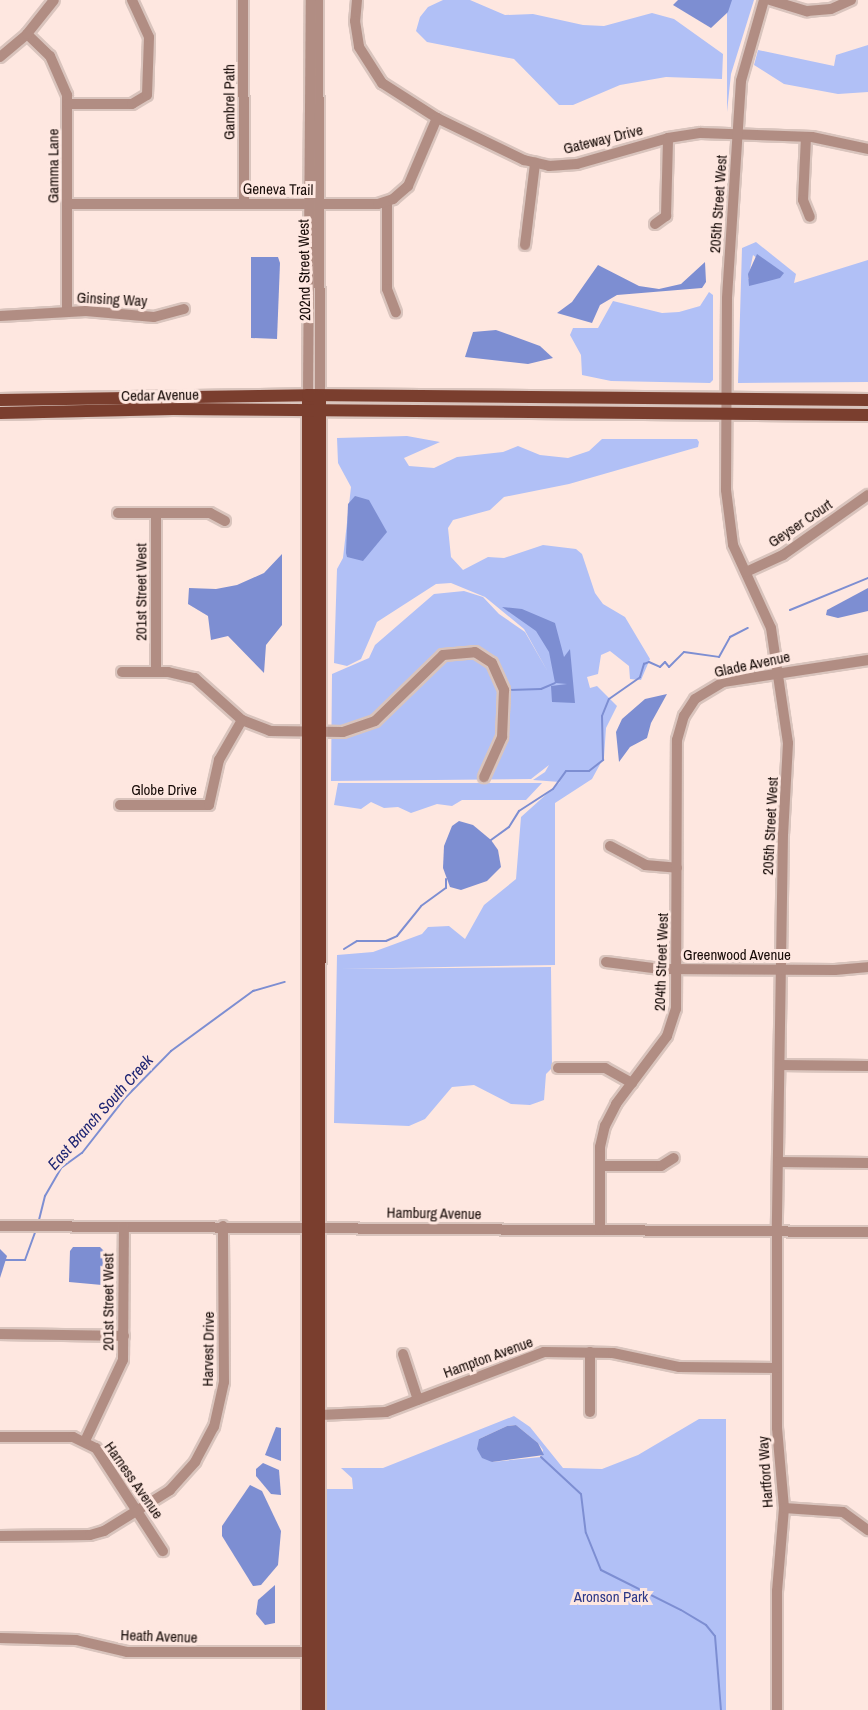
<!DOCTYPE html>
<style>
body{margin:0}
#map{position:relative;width:868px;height:1710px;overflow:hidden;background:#fee7e0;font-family:"Archivo Narrow",sans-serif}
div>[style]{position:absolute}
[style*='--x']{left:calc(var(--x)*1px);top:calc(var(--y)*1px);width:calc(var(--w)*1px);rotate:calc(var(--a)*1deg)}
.green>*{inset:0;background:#b1c0f6}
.water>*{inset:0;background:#7d8ed2}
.stream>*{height:2px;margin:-1px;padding:0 1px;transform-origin:1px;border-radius:1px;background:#7d8ed2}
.roads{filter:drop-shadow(2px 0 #d9c4bd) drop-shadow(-2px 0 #d9c4bd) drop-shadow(0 2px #d9c4bd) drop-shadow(0 -2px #d9c4bd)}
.minor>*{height:10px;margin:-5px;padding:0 5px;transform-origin:5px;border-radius:5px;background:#b18d83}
.major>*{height:12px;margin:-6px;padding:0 6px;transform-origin:6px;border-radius:6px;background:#7a3e2e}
span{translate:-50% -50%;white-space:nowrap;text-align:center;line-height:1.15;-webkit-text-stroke:6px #fee7e0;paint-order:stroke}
.street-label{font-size:15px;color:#170b07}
.park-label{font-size:15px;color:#2c3787}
.water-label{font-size:16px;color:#1e2573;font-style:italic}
</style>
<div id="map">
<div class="green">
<i style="clip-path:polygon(443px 0,470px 0,505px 15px,533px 14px,583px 25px,604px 26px,652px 13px,674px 19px,723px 54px,722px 79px,666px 77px,620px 85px,573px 105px,559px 105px,514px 59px,427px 42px,416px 31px,420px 17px,428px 7px)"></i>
<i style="clip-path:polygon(727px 0,754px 0,731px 74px,727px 112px)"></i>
<i style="clip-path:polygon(868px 45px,868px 92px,838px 94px,784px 84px,754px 65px,758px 50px,834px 66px,836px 55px)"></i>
<i style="clip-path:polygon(evenodd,756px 242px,796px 274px,794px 283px,868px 260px,868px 382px,738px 383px,742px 248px,756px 242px,753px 255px,780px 278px,748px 279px,753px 255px)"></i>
<i style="clip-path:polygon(709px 292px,713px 295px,713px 380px,710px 383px,611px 381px,582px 375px,581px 355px,570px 335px,573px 328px,598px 328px,613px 301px,662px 313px,679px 312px,700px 306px)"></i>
<i style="clip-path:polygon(407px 436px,440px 442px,404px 458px,409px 466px,434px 468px,457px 457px,503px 452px,518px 446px,540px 455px,568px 458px,589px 451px,602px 439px,697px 439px,699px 442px,698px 447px,569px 484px,504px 497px,490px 510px,453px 520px,448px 528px,451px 557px,463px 570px,488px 557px,504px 558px,543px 545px,576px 549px,582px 554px,595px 593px,603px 604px,625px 617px,650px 659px,641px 680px,630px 679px,629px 666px,610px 651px,601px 655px,598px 674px,587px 677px,590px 688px,597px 686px,617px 706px,606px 728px,604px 757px,592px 779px,555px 803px,555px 965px,340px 969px,551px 967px,552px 1068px,546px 1074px,544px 1100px,530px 1105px,511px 1104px,474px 1085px,452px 1087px,425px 1119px,409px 1126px,334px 1123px,337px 955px,373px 952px,422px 934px,428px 927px,449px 926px,465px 939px,484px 905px,516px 879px,521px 817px,560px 782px,533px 780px,545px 772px,549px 765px,531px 779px,331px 781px,332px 674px,369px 658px,375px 645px,434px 594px,464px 591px,483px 597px,499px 614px,525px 632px,548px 672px,524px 629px,485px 597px,451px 583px,436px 584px,377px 622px,361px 659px,347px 666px,334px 663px,337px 569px,343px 558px,351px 487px,338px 463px,337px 438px)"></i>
<i style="clip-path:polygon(338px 783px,542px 783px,526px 800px,462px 800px,452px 806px,437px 804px,411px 813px,398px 807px,384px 808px,371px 802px,361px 809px,334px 805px)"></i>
<i style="clip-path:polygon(evenodd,514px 1416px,530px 1427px,563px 1468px,602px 1469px,638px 1455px,699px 1419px,726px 1419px,726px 1710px,314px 1710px,314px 1489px,353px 1489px,352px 1478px,341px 1468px,383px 1468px,514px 1416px,516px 1425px,538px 1443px,543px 1450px,541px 1457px,492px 1462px,479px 1439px,507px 1426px,516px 1425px)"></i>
</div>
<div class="water">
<i style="clip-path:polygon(678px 0,732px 0,728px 12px,711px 28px,673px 5px)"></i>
<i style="clip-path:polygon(757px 254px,784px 273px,780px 278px,749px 286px,748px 274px)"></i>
<i style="clip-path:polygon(251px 257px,278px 257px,280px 263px,277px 339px,251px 338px)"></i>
<i style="clip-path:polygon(705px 262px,706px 282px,702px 288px,617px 295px,600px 305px,592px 323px,557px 313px,572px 302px,598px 265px,639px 286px,659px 289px,681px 284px)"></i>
<i style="clip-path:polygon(496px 330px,540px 346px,553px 358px,528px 364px,465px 357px,473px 332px)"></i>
<i style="clip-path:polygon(355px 496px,369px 500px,387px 532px,363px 561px,347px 557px,346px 553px,348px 504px)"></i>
<i style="clip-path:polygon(282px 554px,282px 625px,266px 645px,264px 673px,228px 636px,211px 640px,208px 616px,188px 604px,189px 588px,216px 589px,237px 585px,264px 573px)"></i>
<i style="clip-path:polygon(868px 588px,868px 611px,838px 618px,826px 615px,827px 610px)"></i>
<i style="clip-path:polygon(502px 607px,522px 609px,555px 623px,564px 657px,570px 649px,575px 703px,552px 702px,551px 686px,567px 684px,555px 683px,549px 652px,536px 631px)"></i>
<i style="clip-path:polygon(667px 694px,651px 723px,647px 738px,630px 747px,619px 762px,616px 732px,622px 719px,645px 699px)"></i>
<i style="clip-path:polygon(459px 821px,473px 825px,491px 840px,498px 850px,501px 867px,487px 881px,461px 890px,450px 887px,443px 868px,444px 846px,452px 826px)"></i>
<i style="clip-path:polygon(73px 1247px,100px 1247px,104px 1251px,102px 1285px,69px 1282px,70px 1251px)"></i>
<i style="clip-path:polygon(0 1249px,7px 1256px,0 1278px)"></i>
<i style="clip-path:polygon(516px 1425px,538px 1443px,544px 1455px,492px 1462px,482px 1458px,477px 1449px,479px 1439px,507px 1426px)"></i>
<i style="clip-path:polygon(276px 1427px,281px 1428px,281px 1461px,265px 1455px)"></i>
<i style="clip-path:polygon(263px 1463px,279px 1470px,281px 1495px,271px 1494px,256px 1476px,256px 1469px)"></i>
<i style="clip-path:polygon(250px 1485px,262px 1491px,281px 1531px,278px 1565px,261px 1585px,253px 1586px,222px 1536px,222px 1526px)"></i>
<i style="clip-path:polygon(275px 1585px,275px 1623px,265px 1625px,256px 1614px,258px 1600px)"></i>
</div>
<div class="stream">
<i style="--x:790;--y:610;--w:84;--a:-22.3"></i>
<i style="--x:510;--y:690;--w:31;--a:-2"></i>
<i style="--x:541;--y:689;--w:15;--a:-23"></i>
<i style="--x:491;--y:840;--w:22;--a:-36"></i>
<i style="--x:509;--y:827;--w:19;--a:-58"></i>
<i style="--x:519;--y:811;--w:40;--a:-32.9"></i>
<i style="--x:553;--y:789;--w:22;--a:-54"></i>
<i style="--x:566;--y:771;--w:23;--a:0"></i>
<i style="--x:589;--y:771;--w:18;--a:-38"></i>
<i style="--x:603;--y:760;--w:44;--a:-91.3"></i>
<i style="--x:602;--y:716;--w:18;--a:-68"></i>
<i style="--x:609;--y:699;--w:38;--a:-35"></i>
<i style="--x:640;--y:677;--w:14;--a:-73"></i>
<i style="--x:644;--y:664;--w:5;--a:-22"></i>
<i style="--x:649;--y:662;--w:12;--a:24"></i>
<i style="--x:660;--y:667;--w:7;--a:-45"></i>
<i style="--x:665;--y:662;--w:6;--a:51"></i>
<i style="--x:669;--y:667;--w:21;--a:-45"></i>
<i style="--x:684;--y:652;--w:35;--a:8"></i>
<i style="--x:719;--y:657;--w:23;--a:-61"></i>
<i style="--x:730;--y:637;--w:20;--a:-27"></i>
<i style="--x:344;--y:949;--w:15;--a:-32"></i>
<i style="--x:357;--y:941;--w:29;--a:0"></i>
<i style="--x:386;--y:941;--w:12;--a:-24"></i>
<i style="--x:397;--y:936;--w:38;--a:-51"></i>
<i style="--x:421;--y:906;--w:31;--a:-36"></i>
<i style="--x:446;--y:888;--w:9;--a:-90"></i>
<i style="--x:38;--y:1224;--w:29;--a:-76"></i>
<i style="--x:45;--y:1196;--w:32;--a:-60"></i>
<i style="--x:61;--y:1168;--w:26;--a:-36"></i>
<i style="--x:82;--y:1153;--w:70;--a:-52"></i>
<i style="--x:125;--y:1098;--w:66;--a:-45.6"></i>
<i style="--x:171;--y:1051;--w:102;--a:-36.2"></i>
<i style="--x:253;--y:991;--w:33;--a:-16"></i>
<i style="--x:0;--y:1260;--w:25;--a:0"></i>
<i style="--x:25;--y:1260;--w:33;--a:-70"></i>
<i style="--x:541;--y:1457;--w:54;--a:42.8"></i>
<i style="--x:581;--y:1494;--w:39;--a:83"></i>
<i style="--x:586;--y:1533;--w:40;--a:68"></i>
<i style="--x:601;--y:1570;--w:89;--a:26.6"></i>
<i style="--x:681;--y:1610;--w:29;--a:31"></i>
<i style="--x:706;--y:1625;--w:14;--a:51"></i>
<i style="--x:715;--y:1636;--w:74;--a:85.4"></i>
</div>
<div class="roads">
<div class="minor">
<i style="--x:243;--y:0;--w:204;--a:89.7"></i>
<i style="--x:318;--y:0;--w:396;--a:89.7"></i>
<i style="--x:357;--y:0;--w:21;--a:95"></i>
<i style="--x:355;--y:21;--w:26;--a:81"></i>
<i style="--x:359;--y:47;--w:43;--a:57.4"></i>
<i style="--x:382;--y:83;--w:65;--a:32.5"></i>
<i style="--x:437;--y:118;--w:97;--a:25.8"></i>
<i style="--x:524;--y:160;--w:26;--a:13"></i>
<i style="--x:549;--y:166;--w:28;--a:-4"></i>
<i style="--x:577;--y:164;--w:95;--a:-15.9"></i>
<i style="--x:668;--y:138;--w:33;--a:-9"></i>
<i style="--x:701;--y:133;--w:111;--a:2.1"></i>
<i style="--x:812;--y:137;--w:57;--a:12.1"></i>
<i style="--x:764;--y:0;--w:84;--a:105.9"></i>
<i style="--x:741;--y:81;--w:218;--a:93.7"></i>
<i style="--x:727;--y:299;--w:191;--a:90.3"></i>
<i style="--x:726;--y:490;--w:55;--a:82.7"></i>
<i style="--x:733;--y:545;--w:91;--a:65.4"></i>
<i style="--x:771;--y:628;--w:116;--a:81.6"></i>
<i style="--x:788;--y:743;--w:91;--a:93.1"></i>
<i style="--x:783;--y:834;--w:397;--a:90.9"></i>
<i style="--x:777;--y:1231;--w:197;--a:90"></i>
<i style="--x:777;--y:1428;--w:80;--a:85"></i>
<i style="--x:784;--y:1508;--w:83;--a:94.8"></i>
<i style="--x:777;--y:1591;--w:119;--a:90"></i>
<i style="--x:770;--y:0;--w:39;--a:17"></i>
<i style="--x:807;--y:11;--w:24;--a:-5"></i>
<i style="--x:831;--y:9;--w:22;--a:-24"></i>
<i style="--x:27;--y:34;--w:32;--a:44"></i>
<i style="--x:50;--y:56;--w:43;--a:66.4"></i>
<i style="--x:67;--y:95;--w:217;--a:90"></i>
<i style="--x:0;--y:57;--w:35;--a:-40"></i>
<i style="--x:27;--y:34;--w:43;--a:-51.5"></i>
<i style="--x:68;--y:104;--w:64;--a:0"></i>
<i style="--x:132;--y:104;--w:17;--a:-31"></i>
<i style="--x:147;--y:95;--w:58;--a:-88"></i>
<i style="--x:149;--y:37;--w:41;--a:-114.7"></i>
<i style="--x:806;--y:137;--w:63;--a:92.7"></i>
<i style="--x:803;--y:200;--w:18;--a:68"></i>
<i style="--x:387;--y:202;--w:87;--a:90"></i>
<i style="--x:387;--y:289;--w:25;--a:69"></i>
<i style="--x:68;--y:204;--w:310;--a:0"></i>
<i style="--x:378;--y:204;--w:16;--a:-18"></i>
<i style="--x:393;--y:199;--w:20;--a:-41"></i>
<i style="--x:408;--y:186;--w:74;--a:-66.9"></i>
<i style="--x:655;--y:224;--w:14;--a:-36"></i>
<i style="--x:666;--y:216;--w:78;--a:-88.5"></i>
<i style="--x:525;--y:245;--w:83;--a:-83"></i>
<i style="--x:0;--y:316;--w:86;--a:-3.3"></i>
<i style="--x:86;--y:311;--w:68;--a:5"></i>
<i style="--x:154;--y:317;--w:31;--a:-15"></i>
<i style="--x:308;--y:395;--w:395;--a:-89.6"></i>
<i style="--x:118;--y:513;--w:92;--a:0"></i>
<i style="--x:210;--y:513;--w:17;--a:28"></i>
<i style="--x:746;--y:572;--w:41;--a:-24.7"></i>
<i style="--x:783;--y:555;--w:104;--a:-35.2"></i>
<i style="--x:122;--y:672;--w:46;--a:0"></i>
<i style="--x:168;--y:672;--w:28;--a:13"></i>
<i style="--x:195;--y:678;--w:63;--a:41.8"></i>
<i style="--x:242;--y:720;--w:30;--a:21"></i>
<i style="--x:270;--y:731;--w:73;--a:0.8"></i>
<i style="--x:343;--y:732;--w:34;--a:-19"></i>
<i style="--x:375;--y:721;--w:95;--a:-44.1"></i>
<i style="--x:443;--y:655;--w:32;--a:-5"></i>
<i style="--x:475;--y:652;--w:20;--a:33"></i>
<i style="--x:492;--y:663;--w:30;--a:66"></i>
<i style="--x:504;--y:690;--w:47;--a:92.4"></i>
<i style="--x:502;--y:737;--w:44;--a:114.2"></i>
<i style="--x:156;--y:672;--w:159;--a:-90"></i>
<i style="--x:120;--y:805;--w:89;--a:0"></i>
<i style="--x:209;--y:805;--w:46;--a:-77.5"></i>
<i style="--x:219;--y:760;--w:46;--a:-60.1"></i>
<i style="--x:610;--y:846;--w:40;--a:28"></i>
<i style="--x:645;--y:865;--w:32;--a:5"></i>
<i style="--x:606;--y:962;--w:55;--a:7.3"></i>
<i style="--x:661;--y:969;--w:174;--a:0.3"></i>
<i style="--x:835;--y:970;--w:33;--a:-5"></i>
<i style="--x:780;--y:1065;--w:88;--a:0.7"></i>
<i style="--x:558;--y:1068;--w:47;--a:0"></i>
<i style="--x:605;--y:1068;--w:31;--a:29"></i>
<i style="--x:778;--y:1162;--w:90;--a:0.6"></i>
<i style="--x:600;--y:1166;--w:61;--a:0"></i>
<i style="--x:661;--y:1166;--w:15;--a:-32"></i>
<i style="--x:0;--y:1226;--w:868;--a:0.4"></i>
<i style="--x:600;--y:1230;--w:83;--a:-90"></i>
<i style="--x:600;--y:1147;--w:22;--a:-77"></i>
<i style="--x:605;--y:1126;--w:25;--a:-63"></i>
<i style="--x:616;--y:1104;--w:85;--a:-53.1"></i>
<i style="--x:667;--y:1036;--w:28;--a:-72"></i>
<i style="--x:676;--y:1009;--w:269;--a:-89.8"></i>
<i style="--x:677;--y:740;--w:25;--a:-74"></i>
<i style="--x:684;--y:716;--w:20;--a:-57"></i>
<i style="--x:695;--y:699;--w:33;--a:-31"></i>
<i style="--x:723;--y:682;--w:147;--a:-8.6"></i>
<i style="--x:0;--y:1334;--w:124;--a:0.9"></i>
<i style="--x:403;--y:1354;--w:48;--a:71.9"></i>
<i style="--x:590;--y:1412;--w:60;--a:-90"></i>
<i style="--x:320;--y:1415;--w:66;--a:-2.6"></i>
<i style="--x:386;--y:1412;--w:169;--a:-20.8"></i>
<i style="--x:544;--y:1352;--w:69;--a:0.8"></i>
<i style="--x:613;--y:1353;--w:67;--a:12"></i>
<i style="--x:679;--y:1367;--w:98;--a:0.6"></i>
<i style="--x:0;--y:1437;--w:73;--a:0"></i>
<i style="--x:73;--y:1437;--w:25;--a:26"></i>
<i style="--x:96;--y:1448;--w:123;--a:57"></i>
<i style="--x:85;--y:1441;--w:89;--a:-64.9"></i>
<i style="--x:123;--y:1360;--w:133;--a:-89.6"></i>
<i style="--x:784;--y:1508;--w:59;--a:3.9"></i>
<i style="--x:843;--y:1512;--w:31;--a:36"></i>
<i style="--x:0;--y:1536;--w:90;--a:-0.6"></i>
<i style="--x:90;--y:1535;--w:15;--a:-16"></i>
<i style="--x:104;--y:1531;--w:78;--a:-31.8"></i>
<i style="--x:170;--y:1490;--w:38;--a:-48"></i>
<i style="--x:195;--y:1462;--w:40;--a:-62"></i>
<i style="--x:214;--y:1427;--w:46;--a:-77.5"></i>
<i style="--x:224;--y:1382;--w:156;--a:-90.4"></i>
<i style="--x:0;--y:1638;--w:76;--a:1.5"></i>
<i style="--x:76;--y:1640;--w:52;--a:13.2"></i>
<i style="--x:127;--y:1652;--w:189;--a:0"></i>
</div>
<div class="major">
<i style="--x:308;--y:395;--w:1315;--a:90"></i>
<i style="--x:0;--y:400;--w:308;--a:-0.9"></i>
<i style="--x:308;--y:395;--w:560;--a:0.51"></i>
<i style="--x:0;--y:413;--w:173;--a:-1.3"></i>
<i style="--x:173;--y:409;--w:695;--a:0.49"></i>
<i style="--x:319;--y:1710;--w:1314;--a:-89.96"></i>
</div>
</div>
<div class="street-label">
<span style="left:229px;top:102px;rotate:-90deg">Gambrel Path</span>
<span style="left:603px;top:139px;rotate:-14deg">Gateway Drive</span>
<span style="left:53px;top:166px;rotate:-90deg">Gamma Lane</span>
<span style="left:278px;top:189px;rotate:1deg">Geneva Trail</span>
<span style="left:718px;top:204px;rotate:-86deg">205th Street West</span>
<span style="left:304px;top:270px;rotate:-91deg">202nd Street West</span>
<span style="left:112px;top:299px;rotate:3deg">Ginsing Way</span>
<span style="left:160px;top:395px;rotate:-1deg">Cedar Avenue</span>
<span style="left:800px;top:523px;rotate:-34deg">Geyser Court</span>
<span style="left:141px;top:592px;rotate:-90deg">201st Street West</span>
<span style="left:752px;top:664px;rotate:-12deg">Glade Avenue</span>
<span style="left:164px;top:790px">Globe Drive</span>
<span style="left:770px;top:826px;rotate:-87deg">205th Street West</span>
<span style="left:737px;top:955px">Greenwood Avenue</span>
<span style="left:661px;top:962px;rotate:-88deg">204th Street West</span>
<span style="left:434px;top:1213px;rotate:1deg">Hamburg Avenue</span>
<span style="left:108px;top:1302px;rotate:-90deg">201st Street West</span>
<span style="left:208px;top:1349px;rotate:-89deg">Harvest Drive</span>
<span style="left:488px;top:1357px;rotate:-20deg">Hampton Avenue</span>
<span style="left:765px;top:1472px;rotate:-94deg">Hartford Way</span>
<span style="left:134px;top:1480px;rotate:55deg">Harness Avenue</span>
<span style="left:159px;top:1636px;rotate:2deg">Heath Avenue</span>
</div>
<div class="park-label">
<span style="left:611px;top:1597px">Aronson Park</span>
</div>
<div class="water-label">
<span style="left:100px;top:1112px;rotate:-48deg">East Branch South Creek</span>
</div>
</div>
